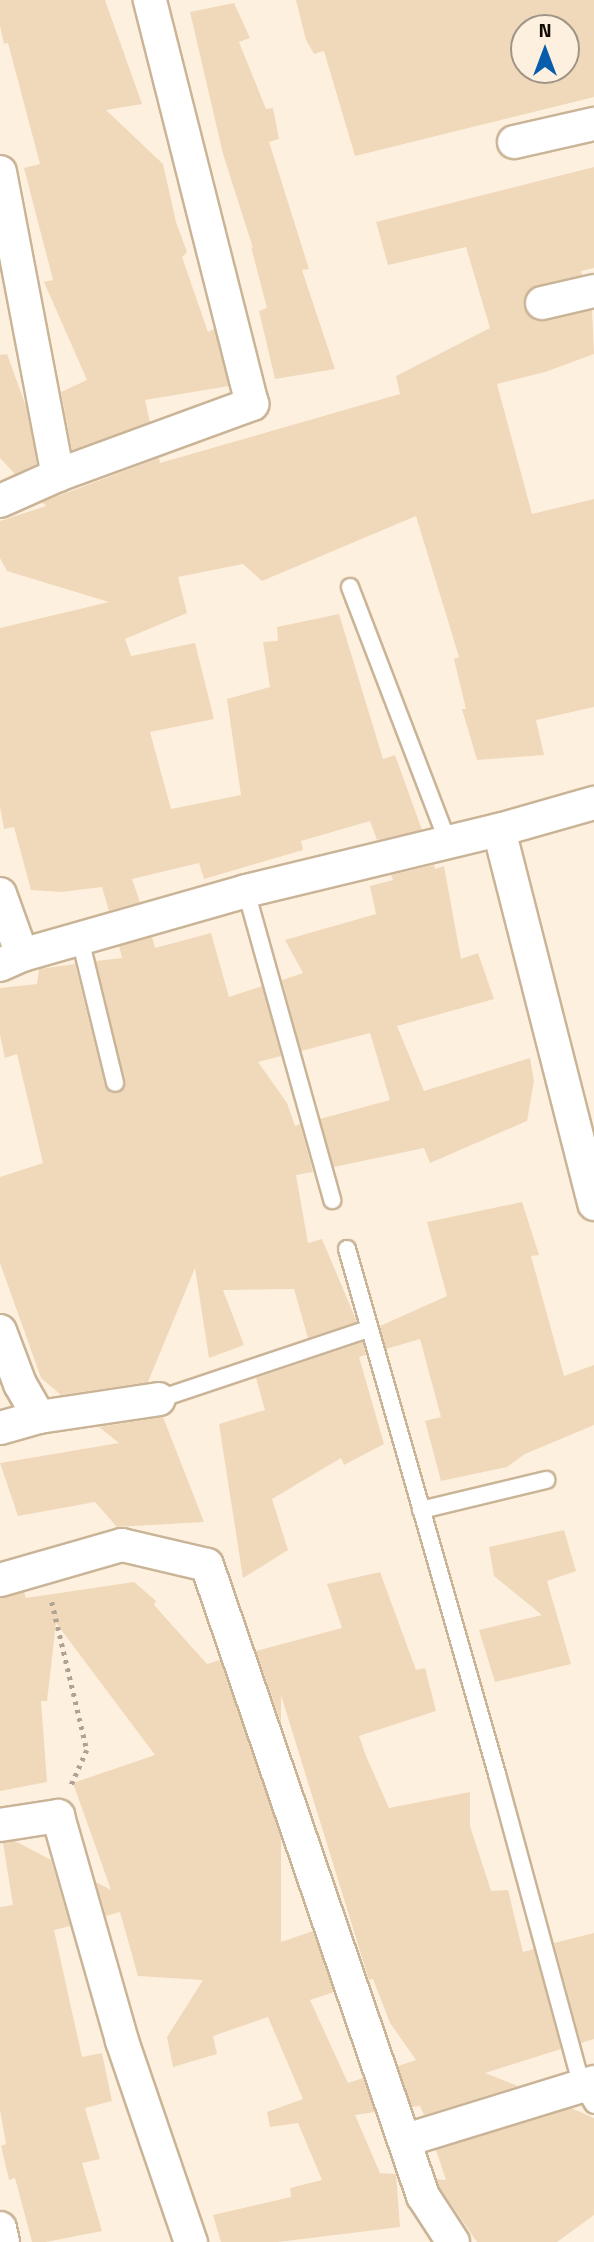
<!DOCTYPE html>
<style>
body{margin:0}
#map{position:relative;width:594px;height:2242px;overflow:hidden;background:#fef0de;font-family:"Titillium Web",sans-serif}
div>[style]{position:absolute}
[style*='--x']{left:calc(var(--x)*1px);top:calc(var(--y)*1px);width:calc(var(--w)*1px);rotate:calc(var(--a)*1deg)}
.building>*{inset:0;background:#f0d9bb}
.path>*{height:4.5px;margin-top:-2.25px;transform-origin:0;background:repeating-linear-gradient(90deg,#aea294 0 3.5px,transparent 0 8.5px)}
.roads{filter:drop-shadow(2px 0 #cab497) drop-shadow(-2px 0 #cab497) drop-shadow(0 2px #cab497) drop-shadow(0 -2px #cab497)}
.service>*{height:16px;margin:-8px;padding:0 8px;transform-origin:8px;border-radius:8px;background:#fff}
.minor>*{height:32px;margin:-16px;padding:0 16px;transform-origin:16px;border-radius:16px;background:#fff}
span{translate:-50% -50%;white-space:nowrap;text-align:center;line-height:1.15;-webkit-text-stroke:5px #fef0de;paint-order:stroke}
.north{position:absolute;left:510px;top:14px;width:70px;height:70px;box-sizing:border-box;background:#fef0de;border:2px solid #a09486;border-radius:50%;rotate:0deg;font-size:19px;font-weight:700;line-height:28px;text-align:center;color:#120b03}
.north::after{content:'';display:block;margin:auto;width:24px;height:32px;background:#065dab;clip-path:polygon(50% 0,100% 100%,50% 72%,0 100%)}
</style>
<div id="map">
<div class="building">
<i style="clip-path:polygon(0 0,105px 0,142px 104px,106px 110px,163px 164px,176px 222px,187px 252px,182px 257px,208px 332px,214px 329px,229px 386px,145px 400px,150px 422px,72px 450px,61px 392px,87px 380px,44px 282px,53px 280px,24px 168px,40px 164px,8px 43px,4px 44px,0 26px)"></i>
<i style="clip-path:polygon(evenodd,296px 0,594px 0,594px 97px,355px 156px,324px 51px,314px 54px,306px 40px,296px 0,524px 28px,566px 28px,566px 70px,524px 70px,524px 28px)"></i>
<i style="clip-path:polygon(234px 3px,250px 38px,239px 42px,266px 109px,273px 108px,279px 139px,269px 142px,309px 269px,302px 270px,335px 369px,275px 379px,259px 311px,267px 308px,251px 247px,253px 248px,223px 154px,190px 12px)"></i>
<i style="clip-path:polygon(594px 167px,594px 268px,581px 271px,582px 275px,530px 289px,524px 306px,529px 316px,537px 321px,592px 310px,594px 354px,545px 372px,497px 384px,532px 514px,594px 499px,594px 707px,536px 720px,544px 755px,477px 760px,462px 709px,466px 709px,454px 659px,459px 657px,416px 516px,262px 581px,243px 564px,178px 577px,187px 613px,125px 639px,131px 656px,195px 643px,214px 719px,150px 732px,171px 809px,241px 795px,227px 699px,270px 687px,263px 642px,278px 641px,277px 627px,339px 614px,383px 759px,395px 755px,422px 830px,377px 840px,370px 821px,301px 841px,303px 850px,204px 879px,199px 863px,132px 879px,140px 902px,109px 911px,102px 887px,61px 892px,31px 890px,14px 827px,4px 829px,0 807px,0 628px,109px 602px,7px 571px,0 558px,0 521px,46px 506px,42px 502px,159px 458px,160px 463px,400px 394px,396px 376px,490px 328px,466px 247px,388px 265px,376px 222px)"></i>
<i style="clip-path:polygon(7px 354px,27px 409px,37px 464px,15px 474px,0 458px,0 355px)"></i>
<i style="clip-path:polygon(434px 865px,435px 869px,444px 866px,461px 959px,478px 953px,494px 999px,397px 1026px,424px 1091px,530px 1058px,534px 1081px,527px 1121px,430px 1163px,424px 1148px,334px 1167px,320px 1119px,390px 1100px,370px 1033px,301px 1051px,282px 980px,303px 973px,285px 940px,376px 914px,370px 886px,393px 880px,391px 875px)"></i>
<i style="clip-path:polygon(211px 933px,229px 997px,262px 986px,281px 1056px,258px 1062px,287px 1103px,295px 1126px,300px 1124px,313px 1172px,296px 1175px,308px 1243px,322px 1239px,357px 1322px,308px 1338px,294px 1289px,223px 1290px,244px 1345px,209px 1358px,195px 1268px,148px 1382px,61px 1395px,41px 1378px,0 1263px,0 1177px,43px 1163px,17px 1054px,5px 1058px,0 1035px,0 988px,37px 984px,39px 969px,75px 964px,105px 1085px,111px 1093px,118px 1093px,125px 1087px,125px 1081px,96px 961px,122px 958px,119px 946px,152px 937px,155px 948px)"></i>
<i style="clip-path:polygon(522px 1202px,539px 1255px,531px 1256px,564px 1376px,594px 1365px,594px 1425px,525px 1454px,507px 1467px,441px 1481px,425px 1421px,441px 1417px,420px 1339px,386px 1349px,380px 1326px,447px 1296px,427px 1222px)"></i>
<i style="clip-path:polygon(363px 1342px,366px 1355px,359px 1357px,384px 1444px,344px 1465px,341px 1458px,272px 1499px,288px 1550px,243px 1578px,219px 1424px,265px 1410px,256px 1378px)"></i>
<i style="clip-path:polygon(163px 1417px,204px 1522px,117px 1527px,95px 1502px,18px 1516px,0 1463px,119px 1443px,99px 1427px)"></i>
<i style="clip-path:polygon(564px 1530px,576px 1571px,547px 1581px,571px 1664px,495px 1682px,479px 1630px,542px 1615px,494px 1576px,489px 1547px)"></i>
<i style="clip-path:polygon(380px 1572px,416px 1670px,425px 1668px,436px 1711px,359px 1736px,366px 1756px,389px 1808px,470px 1792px,470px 1826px,491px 1891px,508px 1890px,523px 1952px,534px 1949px,561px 2049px,485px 2073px,518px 2086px,424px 2115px,420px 2106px,412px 2107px,398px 2066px,416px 2060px,390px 2023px,373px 1979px,369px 1980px,281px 1695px,281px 1723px,256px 1651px,342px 1628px,327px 1584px)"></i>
<i style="clip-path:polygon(134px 1582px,156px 1601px,154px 1605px,207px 1664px,220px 1660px,281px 1837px,281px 1942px,313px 1931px,334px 1992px,310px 2000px,348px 2083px,363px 2078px,375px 2112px,355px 2115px,380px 2173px,396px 2174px,400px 2227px,278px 2242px,221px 2242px,213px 2215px,291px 2197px,290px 2188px,322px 2180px,298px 2123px,270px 2127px,267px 2112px,303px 2099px,268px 2017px,213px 2036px,217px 2054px,173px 2067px,167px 2037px,203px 1980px,138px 1976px,120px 1912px,106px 1916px,96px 1882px,111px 1890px,73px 1783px,155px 1755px,56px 1623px,47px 1701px,41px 1701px,47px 1782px,0 1791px,0 1598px,24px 1592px,26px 1598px)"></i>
<i style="clip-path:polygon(15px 1841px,51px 1860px,70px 1926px,54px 1930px,82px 2057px,102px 2053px,112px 2101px,85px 2108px,100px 2159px,82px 2163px,102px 2231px,46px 2242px,32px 2242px,15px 2178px,9px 2180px,1px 2146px,6px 2144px,0 2110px,0 1907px,13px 1905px,3px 1843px)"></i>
<i style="clip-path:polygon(594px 1933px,594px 2039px,581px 2043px,554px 1943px)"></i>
<i style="clip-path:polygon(571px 2108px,594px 2118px,594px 2215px,557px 2242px,477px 2242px,440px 2188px,436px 2179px,446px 2180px,436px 2150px)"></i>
</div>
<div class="path">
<i style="--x:52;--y:1602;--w:152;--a:76.7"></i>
<i style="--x:87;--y:1750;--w:39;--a:114"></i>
</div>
<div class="roads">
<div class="service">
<i style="--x:350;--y:587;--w:273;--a:69"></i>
<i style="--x:246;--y:891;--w:321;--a:74.4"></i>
<i style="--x:80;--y:939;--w:148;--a:76.3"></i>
<i style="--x:347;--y:1249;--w:546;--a:74.05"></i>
<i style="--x:497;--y:1774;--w:323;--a:74.8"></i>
<i style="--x:582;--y:2086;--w:22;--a:58"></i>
<i style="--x:159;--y:1399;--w:220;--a:-18.5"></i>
<i style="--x:421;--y:1510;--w:129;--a:-13.5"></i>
</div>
<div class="minor">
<i style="--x:514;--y:142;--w:82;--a:-12.7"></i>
<i style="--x:0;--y:172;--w:309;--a:79.2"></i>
<i style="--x:542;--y:303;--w:53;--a:-13"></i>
<i style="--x:0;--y:501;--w:64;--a:-24.1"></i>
<i style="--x:58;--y:475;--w:207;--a:-20.1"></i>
<i style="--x:252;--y:404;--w:417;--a:-104.2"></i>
<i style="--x:499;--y:830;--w:386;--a:75.7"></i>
<i style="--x:0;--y:894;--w:65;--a:70.2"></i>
<i style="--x:0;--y:965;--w:24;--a:-24"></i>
<i style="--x:22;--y:955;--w:233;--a:-15.9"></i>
<i style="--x:246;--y:891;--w:260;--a:-13.6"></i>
<i style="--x:499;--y:830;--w:99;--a:-15.9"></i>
<i style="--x:0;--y:1331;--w:57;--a:69.3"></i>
<i style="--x:20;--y:1384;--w:38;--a:60"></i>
<i style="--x:0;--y:1428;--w:41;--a:-15.8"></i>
<i style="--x:39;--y:1417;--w:121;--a:-8.5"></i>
<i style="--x:0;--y:1580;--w:127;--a:-16"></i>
<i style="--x:122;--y:1545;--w:87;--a:13.2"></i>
<i style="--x:207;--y:1565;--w:667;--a:71.1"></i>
<i style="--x:423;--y:2196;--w:55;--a:56.9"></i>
<i style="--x:0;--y:1825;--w:59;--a:-8.8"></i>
<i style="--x:58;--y:1816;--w:234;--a:74.1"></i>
<i style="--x:122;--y:2041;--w:213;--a:71.1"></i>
<i style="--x:406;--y:2140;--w:197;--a:-17.1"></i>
<i style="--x:0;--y:2228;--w:14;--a:78"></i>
</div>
</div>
<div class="north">N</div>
</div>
